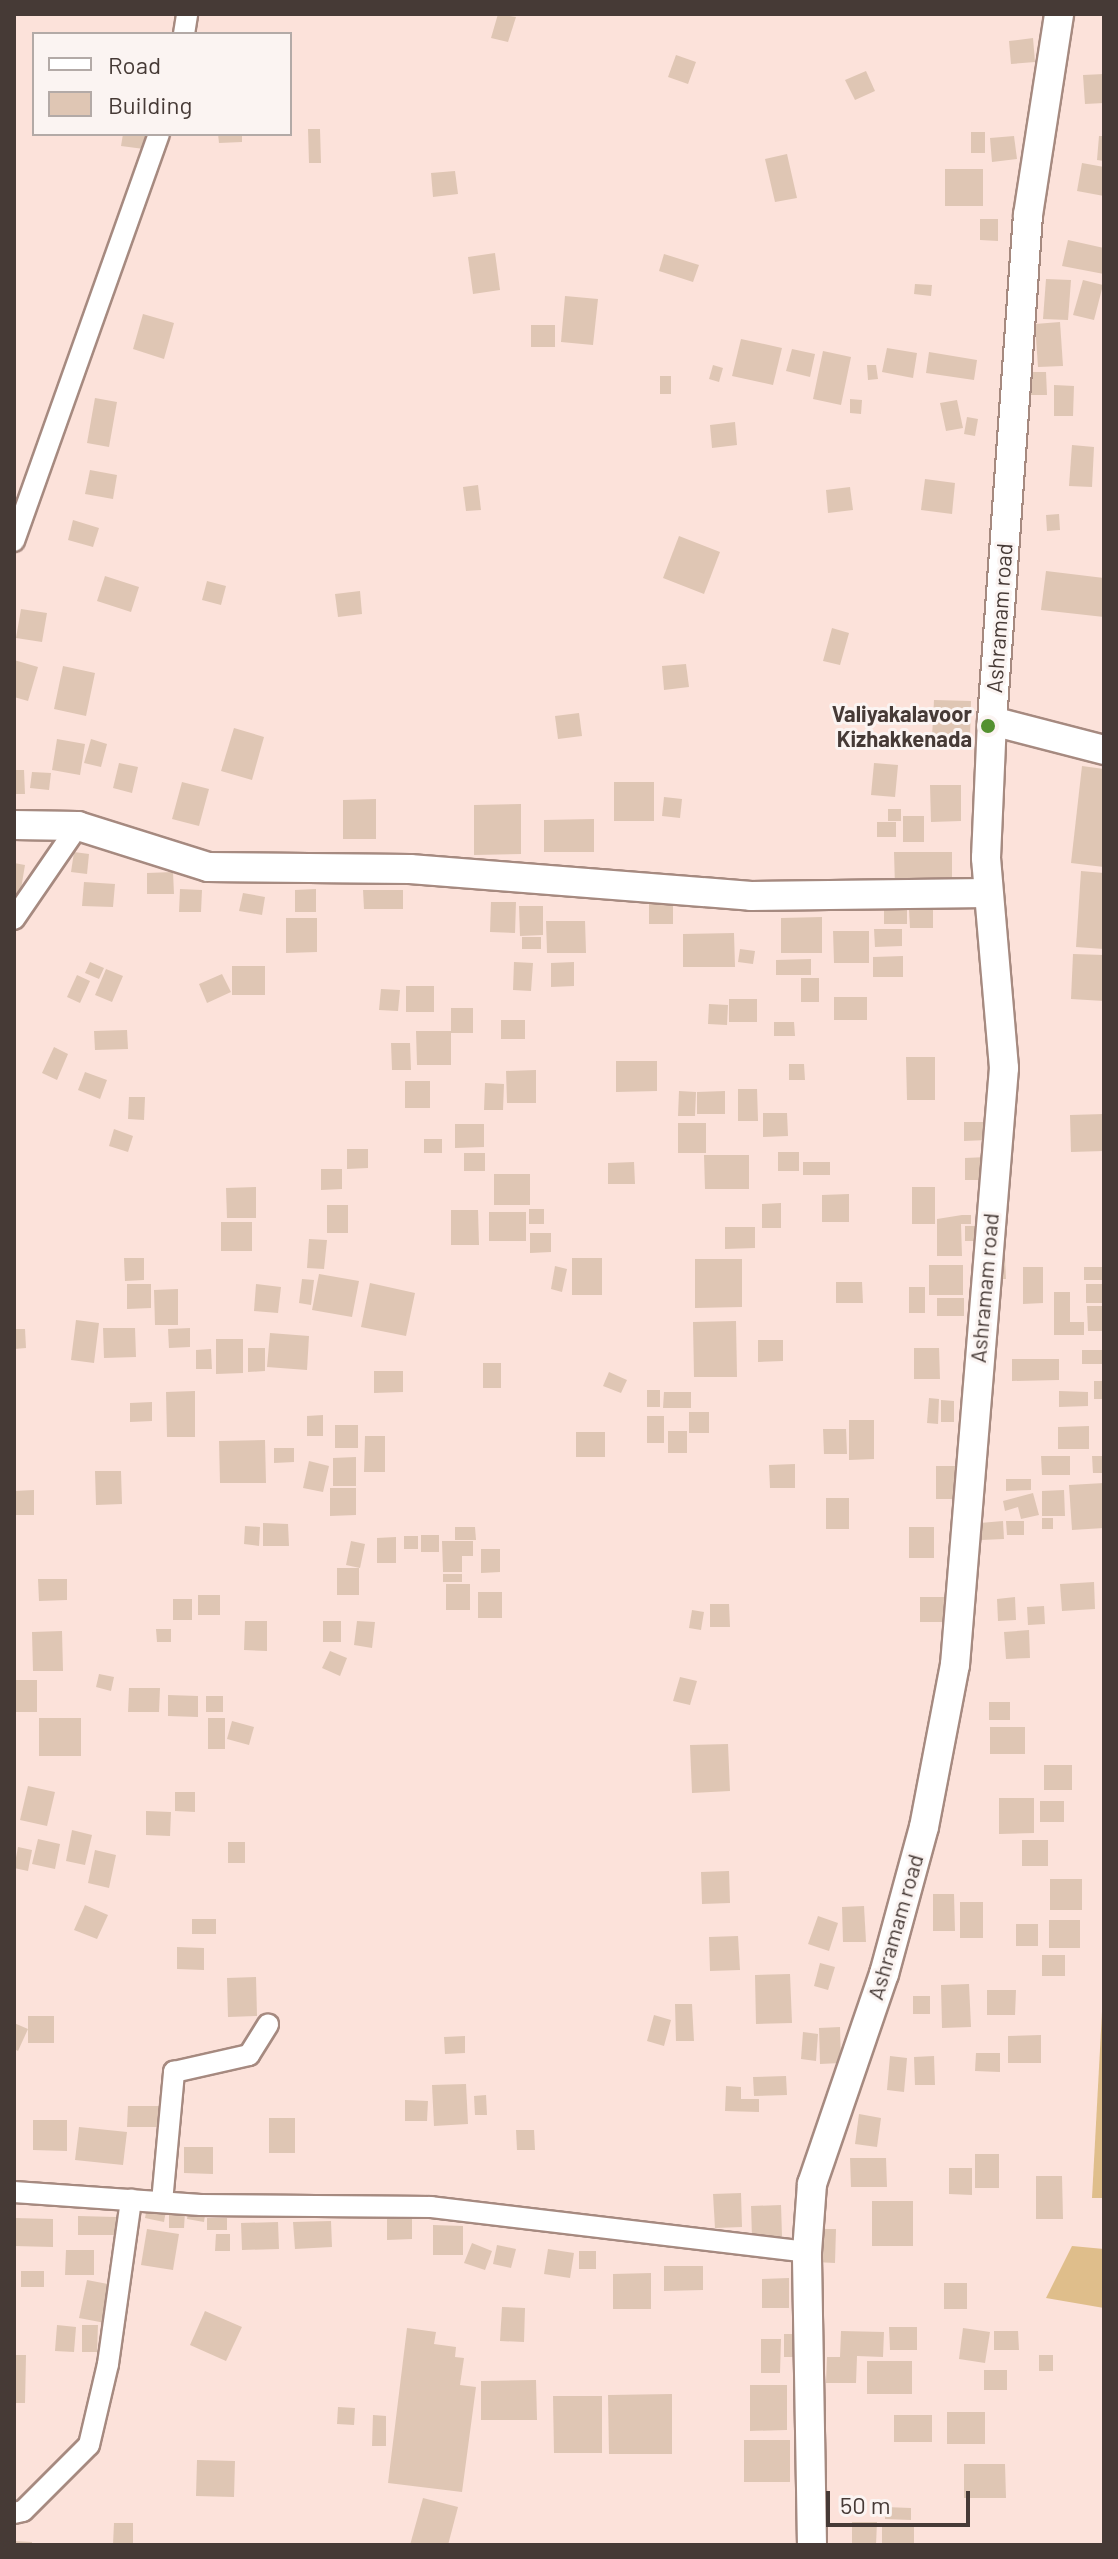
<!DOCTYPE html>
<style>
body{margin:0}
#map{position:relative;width:1118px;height:2559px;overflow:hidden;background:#fce2da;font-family:Barlow,sans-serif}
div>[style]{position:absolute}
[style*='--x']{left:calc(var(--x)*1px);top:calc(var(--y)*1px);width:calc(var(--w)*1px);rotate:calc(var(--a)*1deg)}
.green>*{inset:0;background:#dfbe8b}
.building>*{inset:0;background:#dfc6b4}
.roads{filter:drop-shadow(2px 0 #a68a80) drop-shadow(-2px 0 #a68a80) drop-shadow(0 2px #a68a80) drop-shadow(0 -2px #a68a80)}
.street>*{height:20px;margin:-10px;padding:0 10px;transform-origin:10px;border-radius:10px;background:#fff}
.secondary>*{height:28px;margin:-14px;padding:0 14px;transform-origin:14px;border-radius:14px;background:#fff}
.dots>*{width:22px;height:22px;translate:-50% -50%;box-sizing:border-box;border:4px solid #fbf4f2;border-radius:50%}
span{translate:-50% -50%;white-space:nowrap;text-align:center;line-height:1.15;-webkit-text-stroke:6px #fbf4f2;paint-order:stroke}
.street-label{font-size:22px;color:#463a36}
.poi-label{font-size:22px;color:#463a36;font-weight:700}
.right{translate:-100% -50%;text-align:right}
.frame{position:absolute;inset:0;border:16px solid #463a36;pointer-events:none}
.legend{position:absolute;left:32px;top:32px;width:260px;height:104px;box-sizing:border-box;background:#fbf4f2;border:2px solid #b3aaa7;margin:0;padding:10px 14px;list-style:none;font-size:24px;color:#463a36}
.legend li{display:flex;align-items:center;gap:16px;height:40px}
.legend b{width:40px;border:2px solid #b3aaa7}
.scale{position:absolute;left:826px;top:2491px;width:144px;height:36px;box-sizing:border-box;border:4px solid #463a36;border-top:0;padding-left:10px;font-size:24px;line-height:28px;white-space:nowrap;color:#463a36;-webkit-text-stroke:6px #fbf4f2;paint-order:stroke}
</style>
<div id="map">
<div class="green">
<i style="clip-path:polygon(1104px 1975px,1104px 2198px,1092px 2198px)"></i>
<i style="clip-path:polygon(1072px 2246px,1104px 2249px,1104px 2308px,1046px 2298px)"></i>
</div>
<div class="building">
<i style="clip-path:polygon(498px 14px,516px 17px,508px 42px,491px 38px)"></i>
<i style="clip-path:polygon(1033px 38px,1035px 62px,1011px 64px,1009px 41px)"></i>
<i style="clip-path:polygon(676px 55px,696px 62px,688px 84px,668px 77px)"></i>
<i style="clip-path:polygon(866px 71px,875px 91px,855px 100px,845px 80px)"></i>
<i style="clip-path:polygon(1104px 74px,1104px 103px,1085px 104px,1083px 75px)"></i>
<i style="clip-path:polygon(308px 129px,320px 129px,321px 163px,309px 163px)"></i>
<i style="clip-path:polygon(971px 132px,985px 132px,985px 153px,971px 153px)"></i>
<i style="clip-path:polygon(123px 134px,146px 134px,144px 149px,121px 146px)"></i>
<i style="clip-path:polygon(218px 134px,242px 134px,242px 142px,219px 143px)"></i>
<i style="clip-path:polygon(1014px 136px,1017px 159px,992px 162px,990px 138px)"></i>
<i style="clip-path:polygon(1099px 136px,1104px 136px,1104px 161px,1097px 160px)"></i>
<i style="clip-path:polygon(787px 154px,797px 198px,775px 202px,765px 159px)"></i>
<i style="clip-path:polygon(1082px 163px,1104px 167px,1104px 196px,1077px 191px)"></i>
<i style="clip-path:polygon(945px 169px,983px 169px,983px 206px,945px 206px)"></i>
<i style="clip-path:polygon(455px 171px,458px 194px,433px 197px,431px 173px)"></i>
<i style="clip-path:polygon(980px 219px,998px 219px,998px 241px,980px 240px)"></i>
<i style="clip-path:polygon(1068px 240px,1104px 248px,1104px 274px,1062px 266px)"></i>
<i style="clip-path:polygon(495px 253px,500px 290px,473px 294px,468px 257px)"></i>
<i style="clip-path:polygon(664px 254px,699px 265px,693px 282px,659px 271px)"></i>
<i style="clip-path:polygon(1046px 279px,1071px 280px,1068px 320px,1043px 319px)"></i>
<i style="clip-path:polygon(1083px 280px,1103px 285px,1094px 320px,1073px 315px)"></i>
<i style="clip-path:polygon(915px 284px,932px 285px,931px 296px,914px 294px)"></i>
<i style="clip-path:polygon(565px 296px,598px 299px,593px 345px,561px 342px)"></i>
<i style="clip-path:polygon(143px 314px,174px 323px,164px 359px,133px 349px)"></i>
<i style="clip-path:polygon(1060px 322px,1063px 366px,1038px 367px,1035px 324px)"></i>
<i style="clip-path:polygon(531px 325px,555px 325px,555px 347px,531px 347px)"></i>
<i style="clip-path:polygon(741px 339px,782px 348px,773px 385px,732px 376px)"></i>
<i style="clip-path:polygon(887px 348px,917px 353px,913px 378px,882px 372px)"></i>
<i style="clip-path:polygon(792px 349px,815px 354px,810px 377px,786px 371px)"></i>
<i style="clip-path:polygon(823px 351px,851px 357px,841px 405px,813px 399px)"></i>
<i style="clip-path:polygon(929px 352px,977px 360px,974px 380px,926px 373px)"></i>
<i style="clip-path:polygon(713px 365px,723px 368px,719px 382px,709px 379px)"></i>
<i style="clip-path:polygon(867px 365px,876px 365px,878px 379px,868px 380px)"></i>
<i style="clip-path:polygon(1031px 372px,1046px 372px,1047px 395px,1031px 395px)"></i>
<i style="clip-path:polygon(660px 376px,671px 376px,671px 394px,660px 394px)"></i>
<i style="clip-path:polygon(1054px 385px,1074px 386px,1073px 416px,1054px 416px)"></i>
<i style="clip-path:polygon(95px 398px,117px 402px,109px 447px,87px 443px)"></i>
<i style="clip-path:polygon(850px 399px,862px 400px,861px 414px,850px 413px)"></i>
<i style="clip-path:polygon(957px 400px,963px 428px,946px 431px,940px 403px)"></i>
<i style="clip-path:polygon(967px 417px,978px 419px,975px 436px,964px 434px)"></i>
<i style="clip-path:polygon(735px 422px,737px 445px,712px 448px,710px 425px)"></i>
<i style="clip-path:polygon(1072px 445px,1094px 447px,1092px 487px,1069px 486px)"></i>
<i style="clip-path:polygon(90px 470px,117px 475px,113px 499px,85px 494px)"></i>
<i style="clip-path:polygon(925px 479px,955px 483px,952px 514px,921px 510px)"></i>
<i style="clip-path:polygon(478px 485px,481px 510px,466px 511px,463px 487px)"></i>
<i style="clip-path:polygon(850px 487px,853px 510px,828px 513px,826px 490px)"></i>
<i style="clip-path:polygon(1059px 514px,1060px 530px,1047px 531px,1046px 515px)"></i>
<i style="clip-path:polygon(73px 520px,99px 528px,93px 547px,68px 540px)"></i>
<i style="clip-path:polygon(679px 536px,720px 552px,704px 594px,663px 578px)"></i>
<i style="clip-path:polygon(1046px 571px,1104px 578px,1104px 617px,1041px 610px)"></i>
<i style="clip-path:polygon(105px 576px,139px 587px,131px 612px,97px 601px)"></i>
<i style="clip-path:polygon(207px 581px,226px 586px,221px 605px,202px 600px)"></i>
<i style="clip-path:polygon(360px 591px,362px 614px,338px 617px,335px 594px)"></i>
<i style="clip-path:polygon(21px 609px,47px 613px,42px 642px,16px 638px)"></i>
<i style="clip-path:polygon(832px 628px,849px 633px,840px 665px,823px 661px)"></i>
<i style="clip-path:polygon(14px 660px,38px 667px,28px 701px,14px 697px)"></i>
<i style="clip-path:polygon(686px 664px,689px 687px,664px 690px,662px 666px)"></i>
<i style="clip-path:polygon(63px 666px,95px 673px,86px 716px,54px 709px)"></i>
<i style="clip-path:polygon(934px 700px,971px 701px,970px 738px,932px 737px)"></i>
<i style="clip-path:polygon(579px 713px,582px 736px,558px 739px,555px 716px)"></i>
<i style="clip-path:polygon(234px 728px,264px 737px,252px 780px,221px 771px)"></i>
<i style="clip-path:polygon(57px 739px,85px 744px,80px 775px,52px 770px)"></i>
<i style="clip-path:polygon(91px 739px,107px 744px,101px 767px,84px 763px)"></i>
<i style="clip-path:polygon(119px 763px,138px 767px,132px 793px,113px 788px)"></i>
<i style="clip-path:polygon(874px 763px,898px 765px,895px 797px,871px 795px)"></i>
<i style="clip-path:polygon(1082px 766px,1104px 769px,1104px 867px,1071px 863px)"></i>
<i style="clip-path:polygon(14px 770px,24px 770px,25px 794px,14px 794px)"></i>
<i style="clip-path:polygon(32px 772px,51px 773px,49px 790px,30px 788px)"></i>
<i style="clip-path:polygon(182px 782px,209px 789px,199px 826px,172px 819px)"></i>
<i style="clip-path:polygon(614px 782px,654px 782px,654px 821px,614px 821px)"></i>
<i style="clip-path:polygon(930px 785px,961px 785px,961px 821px,931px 822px)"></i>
<i style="clip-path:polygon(664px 797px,682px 799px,680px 818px,662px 816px)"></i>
<i style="clip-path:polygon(376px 799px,376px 839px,343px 839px,343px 800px)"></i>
<i style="clip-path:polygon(521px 804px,521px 854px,474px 855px,474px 805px)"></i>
<i style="clip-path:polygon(888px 809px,901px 809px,901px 821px,888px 821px)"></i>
<i style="clip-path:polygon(903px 816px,924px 816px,924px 842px,903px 842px)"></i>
<i style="clip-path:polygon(594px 819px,594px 852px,544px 852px,544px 820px)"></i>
<i style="clip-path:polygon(877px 822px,896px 822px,896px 837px,877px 837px)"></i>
<i style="clip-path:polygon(74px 852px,89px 854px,87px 874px,71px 872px)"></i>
<i style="clip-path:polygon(894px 852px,952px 852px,952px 886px,895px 886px)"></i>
<i style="clip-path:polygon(14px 863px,25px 865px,18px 907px,14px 907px)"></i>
<i style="clip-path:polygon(1081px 871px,1104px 873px,1104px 949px,1076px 947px)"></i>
<i style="clip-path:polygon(173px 872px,174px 894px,147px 894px,147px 873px)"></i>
<i style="clip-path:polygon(84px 882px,115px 884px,113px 907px,82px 906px)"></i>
<i style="clip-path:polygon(180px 889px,202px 890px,201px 912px,179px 912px)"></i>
<i style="clip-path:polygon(316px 889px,316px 912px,295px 912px,295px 890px)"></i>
<i style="clip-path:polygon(363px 890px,403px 890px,403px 909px,364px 909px)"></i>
<i style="clip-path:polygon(243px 893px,265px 897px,262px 915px,239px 911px)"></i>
<i style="clip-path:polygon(491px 902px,516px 902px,515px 933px,490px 932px)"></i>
<i style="clip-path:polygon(649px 904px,673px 904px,673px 924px,649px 924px)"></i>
<i style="clip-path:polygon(884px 904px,907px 904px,907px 924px,884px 924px)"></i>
<i style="clip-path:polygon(519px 906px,543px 906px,543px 935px,520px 936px)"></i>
<i style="clip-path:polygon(933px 909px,933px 928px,910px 928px,909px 910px)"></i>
<i style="clip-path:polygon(822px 917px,822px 953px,781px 953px,781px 918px)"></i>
<i style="clip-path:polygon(286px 918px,317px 918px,317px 952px,286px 953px)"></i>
<i style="clip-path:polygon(546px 921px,585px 921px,586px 953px,547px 953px)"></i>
<i style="clip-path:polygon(874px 929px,902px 929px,902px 946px,875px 947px)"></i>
<i style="clip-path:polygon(833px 931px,869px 931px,869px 963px,834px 963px)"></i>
<i style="clip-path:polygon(734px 933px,735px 967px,683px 967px,683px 934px)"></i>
<i style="clip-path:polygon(522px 937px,541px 937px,541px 949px,522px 949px)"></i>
<i style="clip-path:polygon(740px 949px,755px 951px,753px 964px,738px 962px)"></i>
<i style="clip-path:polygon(1073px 954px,1104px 955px,1104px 1001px,1071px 999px)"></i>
<i style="clip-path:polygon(903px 956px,903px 977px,873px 977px,873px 957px)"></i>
<i style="clip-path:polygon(811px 959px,811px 975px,776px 975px,776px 960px)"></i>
<i style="clip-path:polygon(90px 962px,104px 968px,99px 979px,85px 973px)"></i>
<i style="clip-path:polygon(514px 962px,533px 963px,531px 991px,513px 990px)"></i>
<i style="clip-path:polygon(574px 962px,574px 986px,551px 987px,551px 963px)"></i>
<i style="clip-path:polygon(232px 966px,265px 966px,265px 995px,232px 995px)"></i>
<i style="clip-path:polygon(106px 969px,123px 976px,112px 1002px,95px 995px)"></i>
<i style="clip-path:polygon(222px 974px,231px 992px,207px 1003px,199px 984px)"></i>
<i style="clip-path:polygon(77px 975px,90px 981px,80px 1003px,67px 997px)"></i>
<i style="clip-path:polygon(801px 978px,819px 978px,819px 1002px,801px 1002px)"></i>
<i style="clip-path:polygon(406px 986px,434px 986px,434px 1012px,406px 1012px)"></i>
<i style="clip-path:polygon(381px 989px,400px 990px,398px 1011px,379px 1010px)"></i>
<i style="clip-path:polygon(834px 997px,867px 997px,867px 1020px,834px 1020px)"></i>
<i style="clip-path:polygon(729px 999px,757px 999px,757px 1022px,729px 1022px)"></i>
<i style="clip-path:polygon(709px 1004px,728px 1005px,727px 1025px,708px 1024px)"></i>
<i style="clip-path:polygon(451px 1008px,473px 1008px,473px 1033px,451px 1033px)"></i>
<i style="clip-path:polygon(501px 1020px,525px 1020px,525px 1039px,501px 1039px)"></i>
<i style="clip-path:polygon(774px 1022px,794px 1022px,795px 1036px,774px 1036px)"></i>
<i style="clip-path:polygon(127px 1030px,128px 1049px,95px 1050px,94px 1031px)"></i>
<i style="clip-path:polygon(416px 1031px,451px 1031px,451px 1065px,417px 1065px)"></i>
<i style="clip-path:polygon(391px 1043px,410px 1043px,411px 1070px,392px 1070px)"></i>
<i style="clip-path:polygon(54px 1047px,68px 1054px,57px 1080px,42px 1073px)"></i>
<i style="clip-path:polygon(906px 1057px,935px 1057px,935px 1100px,907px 1100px)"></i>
<i style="clip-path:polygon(616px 1061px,657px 1061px,657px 1091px,616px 1092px)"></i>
<i style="clip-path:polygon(789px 1064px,804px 1064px,805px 1080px,789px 1080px)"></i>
<i style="clip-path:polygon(536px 1070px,536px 1103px,507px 1103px,506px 1071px)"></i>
<i style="clip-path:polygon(85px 1072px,107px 1080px,100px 1099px,78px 1090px)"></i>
<i style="clip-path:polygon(405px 1081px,430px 1081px,430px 1108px,405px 1108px)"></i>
<i style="clip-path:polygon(485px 1083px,504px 1084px,503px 1110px,484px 1110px)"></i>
<i style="clip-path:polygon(738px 1089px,757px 1089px,758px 1121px,738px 1121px)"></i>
<i style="clip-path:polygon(679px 1091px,696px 1092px,695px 1116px,678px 1116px)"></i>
<i style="clip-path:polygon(725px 1091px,725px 1114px,697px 1114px,697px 1092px)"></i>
<i style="clip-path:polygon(129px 1097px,145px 1097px,144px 1120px,128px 1119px)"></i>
<i style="clip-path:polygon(763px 1113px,787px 1113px,788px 1136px,763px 1137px)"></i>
<i style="clip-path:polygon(1104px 1114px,1104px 1151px,1071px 1152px,1070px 1115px)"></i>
<i style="clip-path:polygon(964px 1122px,987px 1122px,987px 1140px,964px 1141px)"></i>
<i style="clip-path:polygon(678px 1123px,706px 1123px,706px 1153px,678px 1153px)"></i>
<i style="clip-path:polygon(455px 1124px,484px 1124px,484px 1147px,455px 1148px)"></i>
<i style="clip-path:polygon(114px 1129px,133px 1136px,128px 1152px,109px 1146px)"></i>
<i style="clip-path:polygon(424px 1139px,442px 1139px,442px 1153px,424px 1153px)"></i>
<i style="clip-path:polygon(347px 1149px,368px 1149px,368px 1168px,347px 1169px)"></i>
<i style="clip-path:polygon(778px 1152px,799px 1152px,799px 1171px,778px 1171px)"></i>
<i style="clip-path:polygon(464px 1153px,485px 1153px,485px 1171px,464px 1171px)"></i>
<i style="clip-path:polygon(704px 1155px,749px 1155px,749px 1189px,705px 1189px)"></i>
<i style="clip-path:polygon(987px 1157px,988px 1180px,965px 1180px,965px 1158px)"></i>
<i style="clip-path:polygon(634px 1162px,635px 1184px,608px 1184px,608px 1163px)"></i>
<i style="clip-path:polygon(803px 1162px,830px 1162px,830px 1175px,803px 1175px)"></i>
<i style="clip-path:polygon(321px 1169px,342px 1169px,342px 1189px,321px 1190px)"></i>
<i style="clip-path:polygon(494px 1174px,530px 1174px,530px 1205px,494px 1205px)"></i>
<i style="clip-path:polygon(256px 1187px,256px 1218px,227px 1218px,226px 1188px)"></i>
<i style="clip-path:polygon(912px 1187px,935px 1187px,935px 1224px,912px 1224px)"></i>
<i style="clip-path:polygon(849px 1194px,849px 1222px,822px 1222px,822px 1195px)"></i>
<i style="clip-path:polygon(781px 1203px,781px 1228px,762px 1228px,762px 1204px)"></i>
<i style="clip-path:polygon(327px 1205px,348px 1205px,348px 1233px,327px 1233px)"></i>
<i style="clip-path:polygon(529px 1209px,544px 1209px,544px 1224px,529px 1224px)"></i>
<i style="clip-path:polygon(451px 1210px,478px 1210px,479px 1245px,451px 1245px)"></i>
<i style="clip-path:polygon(489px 1212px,526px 1212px,526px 1241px,489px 1241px)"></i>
<i style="clip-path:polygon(962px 1215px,971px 1215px,971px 1224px,961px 1224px,962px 1256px,937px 1256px,937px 1219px)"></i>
<i style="clip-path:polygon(221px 1222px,252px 1222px,252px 1251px,221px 1251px)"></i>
<i style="clip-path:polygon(965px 1226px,983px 1226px,983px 1241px,965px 1241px)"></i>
<i style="clip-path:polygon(725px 1227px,755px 1227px,755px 1248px,725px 1249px)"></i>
<i style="clip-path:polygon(530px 1233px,551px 1233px,551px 1252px,530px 1253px)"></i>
<i style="clip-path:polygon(309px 1239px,327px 1240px,324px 1269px,307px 1268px)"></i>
<i style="clip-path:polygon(990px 1257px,1005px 1258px,1006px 1279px,990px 1279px)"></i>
<i style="clip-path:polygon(124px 1258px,144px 1258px,144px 1280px,125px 1281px)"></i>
<i style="clip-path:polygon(572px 1258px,602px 1258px,602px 1295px,572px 1295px)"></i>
<i style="clip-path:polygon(695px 1259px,742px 1259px,742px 1307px,695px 1308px)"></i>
<i style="clip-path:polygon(929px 1265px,963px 1265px,963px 1295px,929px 1295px)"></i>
<i style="clip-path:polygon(555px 1266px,567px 1269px,562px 1292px,551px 1289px)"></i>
<i style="clip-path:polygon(1023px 1267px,1043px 1267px,1043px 1303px,1023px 1304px)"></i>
<i style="clip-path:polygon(1084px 1267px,1102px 1267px,1102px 1280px,1084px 1280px)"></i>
<i style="clip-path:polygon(319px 1274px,359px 1281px,352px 1317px,312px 1310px)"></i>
<i style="clip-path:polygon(302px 1279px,314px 1280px,311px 1305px,299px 1303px)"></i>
<i style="clip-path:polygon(836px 1282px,862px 1282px,863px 1303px,836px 1303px)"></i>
<i style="clip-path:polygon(370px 1283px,415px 1293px,406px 1336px,361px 1327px)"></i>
<i style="clip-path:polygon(127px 1284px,151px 1284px,151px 1308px,127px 1309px)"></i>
<i style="clip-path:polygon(256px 1284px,281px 1287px,278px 1313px,254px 1311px)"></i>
<i style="clip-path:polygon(1086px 1284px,1103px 1284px,1103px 1303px,1086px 1303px)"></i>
<i style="clip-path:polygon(909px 1287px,925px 1287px,925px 1313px,909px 1313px)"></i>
<i style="clip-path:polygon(178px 1289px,178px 1325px,155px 1325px,154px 1290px)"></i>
<i style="clip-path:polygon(1054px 1292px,1070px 1292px,1070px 1322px,1084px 1322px,1084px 1335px,1054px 1335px)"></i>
<i style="clip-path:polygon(937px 1298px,964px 1298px,964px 1316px,937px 1316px)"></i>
<i style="clip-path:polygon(1087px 1306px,1104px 1306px,1104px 1331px,1088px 1331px)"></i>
<i style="clip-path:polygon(76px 1320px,99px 1323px,94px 1363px,71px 1360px)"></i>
<i style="clip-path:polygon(736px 1321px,737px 1377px,694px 1377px,693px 1322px)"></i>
<i style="clip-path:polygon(103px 1328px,135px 1328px,136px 1357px,104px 1358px)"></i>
<i style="clip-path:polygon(190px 1328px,190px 1347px,169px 1348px,168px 1329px)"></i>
<i style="clip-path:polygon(14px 1329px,25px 1329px,26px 1348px,14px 1349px)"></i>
<i style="clip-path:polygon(270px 1333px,309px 1336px,307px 1370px,267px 1367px)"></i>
<i style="clip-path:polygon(216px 1339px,243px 1339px,243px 1373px,216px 1374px)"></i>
<i style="clip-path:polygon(758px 1340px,783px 1340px,783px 1361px,758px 1362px)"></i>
<i style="clip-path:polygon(248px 1348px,265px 1348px,265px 1371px,248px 1372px)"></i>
<i style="clip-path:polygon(914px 1348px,939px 1348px,940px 1379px,914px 1379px)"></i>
<i style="clip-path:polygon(211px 1349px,212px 1369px,196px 1369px,196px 1350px)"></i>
<i style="clip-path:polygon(1082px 1350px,1104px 1350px,1104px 1364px,1082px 1364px)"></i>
<i style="clip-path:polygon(1012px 1359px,1059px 1359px,1059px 1380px,1012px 1381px)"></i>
<i style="clip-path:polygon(483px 1363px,501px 1363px,501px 1388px,483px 1388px)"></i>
<i style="clip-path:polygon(374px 1371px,403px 1371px,403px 1392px,374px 1393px)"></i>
<i style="clip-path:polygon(609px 1372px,627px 1380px,621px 1393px,603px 1386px)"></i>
<i style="clip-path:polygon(1094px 1381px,1104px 1381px,1104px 1399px,1094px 1399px)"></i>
<i style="clip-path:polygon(647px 1390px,660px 1390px,660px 1407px,647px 1407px)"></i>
<i style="clip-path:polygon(195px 1391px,195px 1437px,167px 1437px,166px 1392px)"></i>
<i style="clip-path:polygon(1059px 1391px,1088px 1392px,1088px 1406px,1059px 1407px)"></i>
<i style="clip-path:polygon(664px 1392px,691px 1392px,691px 1408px,663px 1408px)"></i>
<i style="clip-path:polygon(929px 1398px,939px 1399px,938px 1424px,927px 1423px)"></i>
<i style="clip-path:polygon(941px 1400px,954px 1401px,954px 1422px,941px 1422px)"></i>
<i style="clip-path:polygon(152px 1402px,152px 1421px,130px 1422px,130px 1403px)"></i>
<i style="clip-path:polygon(689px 1412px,709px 1412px,709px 1433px,689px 1433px)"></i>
<i style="clip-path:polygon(323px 1415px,323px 1436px,307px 1436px,307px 1416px)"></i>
<i style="clip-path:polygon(647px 1416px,664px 1416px,664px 1443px,647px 1443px)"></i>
<i style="clip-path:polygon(849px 1420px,874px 1420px,874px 1459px,849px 1460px)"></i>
<i style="clip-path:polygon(335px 1425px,358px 1425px,358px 1448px,335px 1448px)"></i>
<i style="clip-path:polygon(1089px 1426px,1089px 1449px,1058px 1449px,1058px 1427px)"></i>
<i style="clip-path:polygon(823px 1429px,846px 1429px,847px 1454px,824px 1454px)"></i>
<i style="clip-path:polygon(668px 1431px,687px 1431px,687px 1453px,668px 1453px)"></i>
<i style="clip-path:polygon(576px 1432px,605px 1432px,605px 1457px,576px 1457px)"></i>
<i style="clip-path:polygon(365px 1436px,385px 1436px,385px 1472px,364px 1472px)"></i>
<i style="clip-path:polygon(265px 1440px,266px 1483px,220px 1483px,219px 1441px)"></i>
<i style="clip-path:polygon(274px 1448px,294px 1448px,294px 1462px,274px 1463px)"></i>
<i style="clip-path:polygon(1041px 1456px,1070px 1456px,1070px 1475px,1042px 1475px)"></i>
<i style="clip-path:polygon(1092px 1456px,1104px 1456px,1104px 1473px,1093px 1473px)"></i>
<i style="clip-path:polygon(356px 1457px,356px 1486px,333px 1486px,333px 1458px)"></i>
<i style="clip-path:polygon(309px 1461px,329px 1466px,323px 1492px,303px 1488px)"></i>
<i style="clip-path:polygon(795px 1464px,795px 1488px,770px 1488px,769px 1465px)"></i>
<i style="clip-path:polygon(936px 1466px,961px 1466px,962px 1499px,936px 1499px)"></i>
<i style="clip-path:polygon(95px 1471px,121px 1471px,122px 1504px,96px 1505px)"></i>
<i style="clip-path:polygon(1006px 1479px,1031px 1479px,1031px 1490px,1006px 1491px)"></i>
<i style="clip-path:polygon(1104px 1483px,1104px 1528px,1072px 1530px,1069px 1485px)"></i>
<i style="clip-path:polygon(330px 1488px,356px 1488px,356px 1515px,330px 1516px)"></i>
<i style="clip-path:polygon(34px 1490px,34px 1515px,14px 1515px,14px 1491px)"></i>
<i style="clip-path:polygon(1064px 1490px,1065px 1516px,1042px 1516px,1042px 1491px)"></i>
<i style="clip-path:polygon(1033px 1493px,1039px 1515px,1021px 1519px,1018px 1507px,1005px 1511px,1003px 1501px)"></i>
<i style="clip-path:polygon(826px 1498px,849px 1498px,849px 1529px,826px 1529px)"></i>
<i style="clip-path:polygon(1042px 1518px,1053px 1518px,1053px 1529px,1042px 1529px)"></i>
<i style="clip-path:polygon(1003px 1521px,1004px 1539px,981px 1540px,980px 1523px)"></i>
<i style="clip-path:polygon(1006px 1521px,1024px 1521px,1024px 1535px,1007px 1535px)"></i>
<i style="clip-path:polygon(263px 1523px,288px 1524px,289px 1546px,263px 1546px)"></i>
<i style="clip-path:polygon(245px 1526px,260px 1527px,259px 1546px,244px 1544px)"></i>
<i style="clip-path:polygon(455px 1527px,475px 1527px,476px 1540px,455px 1540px)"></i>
<i style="clip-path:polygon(909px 1527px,934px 1527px,934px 1558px,909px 1558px)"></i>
<i style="clip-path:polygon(421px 1535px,439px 1535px,439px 1552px,421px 1552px)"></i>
<i style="clip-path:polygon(404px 1536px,418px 1536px,418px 1549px,404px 1549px)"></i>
<i style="clip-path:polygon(396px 1537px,396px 1563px,377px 1563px,377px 1538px)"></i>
<i style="clip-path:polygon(351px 1541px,365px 1544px,360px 1568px,346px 1565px)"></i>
<i style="clip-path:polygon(442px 1541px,473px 1541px,473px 1556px,462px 1556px,462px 1572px,443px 1572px)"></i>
<i style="clip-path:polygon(481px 1549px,500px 1549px,500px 1572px,481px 1573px)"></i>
<i style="clip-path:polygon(337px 1568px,359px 1568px,359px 1595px,337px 1595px)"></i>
<i style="clip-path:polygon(443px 1574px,462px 1574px,462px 1582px,443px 1582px)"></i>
<i style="clip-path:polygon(38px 1579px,67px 1579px,67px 1600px,39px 1601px)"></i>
<i style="clip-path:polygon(1094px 1582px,1095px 1609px,1062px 1611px,1060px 1584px)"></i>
<i style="clip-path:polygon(446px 1584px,470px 1584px,470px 1610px,446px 1610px)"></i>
<i style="clip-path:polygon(478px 1592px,502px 1592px,502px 1618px,478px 1618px)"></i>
<i style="clip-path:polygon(198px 1595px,220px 1595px,220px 1615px,198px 1615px)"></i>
<i style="clip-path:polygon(920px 1597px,948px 1597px,948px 1622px,920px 1622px)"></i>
<i style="clip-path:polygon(1015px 1597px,1016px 1620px,998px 1621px,997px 1599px)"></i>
<i style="clip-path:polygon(173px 1599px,192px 1599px,192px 1620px,173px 1620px)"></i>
<i style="clip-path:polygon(710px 1604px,729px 1604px,730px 1627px,710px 1627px)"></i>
<i style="clip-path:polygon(1044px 1606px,1045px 1624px,1028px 1625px,1027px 1607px)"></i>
<i style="clip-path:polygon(692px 1610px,704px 1612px,701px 1630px,689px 1628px)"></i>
<i style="clip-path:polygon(245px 1621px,267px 1621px,267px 1651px,244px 1650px)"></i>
<i style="clip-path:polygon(323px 1621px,341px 1621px,341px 1642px,323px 1642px)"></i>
<i style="clip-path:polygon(357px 1621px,375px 1622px,372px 1648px,354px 1645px)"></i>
<i style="clip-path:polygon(156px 1629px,171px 1629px,171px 1642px,157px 1642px)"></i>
<i style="clip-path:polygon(1029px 1630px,1030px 1658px,1006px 1659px,1004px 1632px)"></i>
<i style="clip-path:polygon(62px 1631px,63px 1671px,33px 1671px,32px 1632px)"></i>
<i style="clip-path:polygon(330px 1651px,347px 1658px,340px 1676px,322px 1668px)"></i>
<i style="clip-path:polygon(99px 1674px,114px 1677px,111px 1691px,96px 1687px)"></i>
<i style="clip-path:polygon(680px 1677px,697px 1681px,690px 1705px,673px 1701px)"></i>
<i style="clip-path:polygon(14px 1680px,37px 1680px,37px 1712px,14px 1712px)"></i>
<i style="clip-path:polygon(129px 1688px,160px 1688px,159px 1712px,128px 1712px)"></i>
<i style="clip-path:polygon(168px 1695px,198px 1696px,198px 1717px,168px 1716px)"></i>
<i style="clip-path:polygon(206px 1696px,223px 1696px,223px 1712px,206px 1712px)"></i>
<i style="clip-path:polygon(989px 1702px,1010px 1702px,1010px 1720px,989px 1720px)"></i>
<i style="clip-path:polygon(39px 1718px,81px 1718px,81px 1756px,39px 1756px)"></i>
<i style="clip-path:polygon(208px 1718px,225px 1718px,225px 1749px,208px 1749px)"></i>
<i style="clip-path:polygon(232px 1721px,254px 1727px,249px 1745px,227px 1739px)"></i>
<i style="clip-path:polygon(990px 1727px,1025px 1727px,1025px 1754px,990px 1754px)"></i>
<i style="clip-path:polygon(728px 1744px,730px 1791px,692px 1793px,690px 1745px)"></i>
<i style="clip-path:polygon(1044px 1765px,1072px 1765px,1072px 1790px,1044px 1790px)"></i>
<i style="clip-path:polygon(28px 1786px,55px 1792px,47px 1826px,20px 1820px)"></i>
<i style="clip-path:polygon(175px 1792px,195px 1792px,195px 1812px,175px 1811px)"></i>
<i style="clip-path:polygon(999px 1798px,1034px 1798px,1034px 1833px,999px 1834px)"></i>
<i style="clip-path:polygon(1040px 1801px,1064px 1801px,1064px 1822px,1040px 1822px)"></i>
<i style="clip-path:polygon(146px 1811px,171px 1812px,170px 1836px,146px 1835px)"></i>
<i style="clip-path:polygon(72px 1830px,92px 1835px,85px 1865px,66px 1861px)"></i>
<i style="clip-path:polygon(38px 1839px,60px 1844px,55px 1869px,32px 1864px)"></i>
<i style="clip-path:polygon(1022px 1840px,1048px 1840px,1048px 1866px,1022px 1866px)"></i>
<i style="clip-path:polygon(228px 1842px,245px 1842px,245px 1863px,228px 1863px)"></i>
<i style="clip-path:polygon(18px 1847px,32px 1850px,28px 1871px,14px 1868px)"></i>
<i style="clip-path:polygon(95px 1850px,116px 1855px,109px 1888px,88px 1883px)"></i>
<i style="clip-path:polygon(729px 1871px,730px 1903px,702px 1904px,701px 1872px)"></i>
<i style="clip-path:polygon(1050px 1879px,1082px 1879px,1082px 1910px,1050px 1910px)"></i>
<i style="clip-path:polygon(933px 1894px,954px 1894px,955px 1931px,933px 1931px)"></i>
<i style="clip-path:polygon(960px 1902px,983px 1902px,983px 1938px,960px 1938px)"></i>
<i style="clip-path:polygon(85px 1905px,108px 1915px,97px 1939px,74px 1930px)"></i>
<i style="clip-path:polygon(864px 1906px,866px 1942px,843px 1942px,842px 1907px)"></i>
<i style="clip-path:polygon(818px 1916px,838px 1923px,829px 1951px,808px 1944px)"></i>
<i style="clip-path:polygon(192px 1919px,216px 1919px,216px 1934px,192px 1934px)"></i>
<i style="clip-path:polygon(1049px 1920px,1080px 1920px,1080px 1948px,1049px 1948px)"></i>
<i style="clip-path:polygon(1016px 1924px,1038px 1924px,1038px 1946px,1016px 1946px)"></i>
<i style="clip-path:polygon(738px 1936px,740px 1970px,710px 1971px,709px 1937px)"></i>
<i style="clip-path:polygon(177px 1947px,204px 1948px,204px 1970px,177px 1969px)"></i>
<i style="clip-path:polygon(1042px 1955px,1065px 1955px,1065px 1976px,1042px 1976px)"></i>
<i style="clip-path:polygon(820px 1963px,835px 1967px,828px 1990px,814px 1986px)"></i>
<i style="clip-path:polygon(790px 1974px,792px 2023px,756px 2024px,755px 1975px)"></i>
<i style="clip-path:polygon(256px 1977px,257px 2016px,228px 2017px,227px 1978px)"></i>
<i style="clip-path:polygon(969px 1984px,971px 2027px,942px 2028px,941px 1985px)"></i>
<i style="clip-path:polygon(987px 1990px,1016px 1990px,1015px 2015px,987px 2015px)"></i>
<i style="clip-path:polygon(913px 1996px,930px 1996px,930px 2014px,913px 2014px)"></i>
<i style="clip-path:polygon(675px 2004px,692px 2004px,694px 2041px,676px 2041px)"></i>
<i style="clip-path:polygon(654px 2015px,671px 2020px,664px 2046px,647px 2041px)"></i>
<i style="clip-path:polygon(28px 2016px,54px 2016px,54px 2043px,28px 2043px)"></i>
<i style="clip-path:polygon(14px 2023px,28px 2029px,18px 2051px,14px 2049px)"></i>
<i style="clip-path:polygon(840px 2027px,841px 2063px,820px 2064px,819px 2028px)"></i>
<i style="clip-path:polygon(803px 2032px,818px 2034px,816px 2061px,801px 2059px)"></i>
<i style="clip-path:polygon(1041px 2035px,1041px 2063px,1008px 2063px,1008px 2036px)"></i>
<i style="clip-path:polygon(465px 2036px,465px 2053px,445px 2054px,444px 2037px)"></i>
<i style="clip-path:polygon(976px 2053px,1000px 2053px,1000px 2072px,975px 2071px)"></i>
<i style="clip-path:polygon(890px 2056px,907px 2058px,904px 2092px,887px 2090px)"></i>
<i style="clip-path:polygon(934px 2056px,935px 2085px,915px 2085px,914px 2057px)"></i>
<i style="clip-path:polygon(786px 2076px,787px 2095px,754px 2096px,753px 2077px)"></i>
<i style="clip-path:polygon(466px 2084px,468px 2124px,434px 2126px,432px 2085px)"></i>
<i style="clip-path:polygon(726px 2086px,741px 2087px,741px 2099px,759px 2099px,759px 2112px,725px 2111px)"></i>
<i style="clip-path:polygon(486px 2095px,487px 2115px,475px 2115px,474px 2096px)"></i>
<i style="clip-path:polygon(405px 2100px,428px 2101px,427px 2121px,405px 2121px)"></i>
<i style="clip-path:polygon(128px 2106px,161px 2106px,160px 2127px,127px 2127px)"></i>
<i style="clip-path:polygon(859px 2114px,881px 2118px,877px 2147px,855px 2144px)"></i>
<i style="clip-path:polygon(269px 2118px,295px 2118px,295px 2153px,269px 2153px)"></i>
<i style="clip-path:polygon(33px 2120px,67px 2120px,67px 2151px,33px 2150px)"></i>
<i style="clip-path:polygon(79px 2127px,127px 2132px,123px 2165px,75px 2160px)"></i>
<i style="clip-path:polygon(516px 2130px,534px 2130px,535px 2150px,517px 2150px)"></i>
<i style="clip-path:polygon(184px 2147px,213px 2147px,213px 2174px,184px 2173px)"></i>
<i style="clip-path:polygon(975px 2154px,999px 2154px,999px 2188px,975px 2188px)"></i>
<i style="clip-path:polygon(850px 2158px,886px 2158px,887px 2187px,851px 2187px)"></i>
<i style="clip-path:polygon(949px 2168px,972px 2168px,972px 2195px,949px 2194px)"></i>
<i style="clip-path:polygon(1036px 2176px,1062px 2176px,1063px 2219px,1036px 2219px)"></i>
<i style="clip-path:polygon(741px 2193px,742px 2227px,715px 2228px,713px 2194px)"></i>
<i style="clip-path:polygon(872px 2201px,913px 2201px,913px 2246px,872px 2246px)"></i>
<i style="clip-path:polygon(148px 2202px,167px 2205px,164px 2222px,145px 2218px)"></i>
<i style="clip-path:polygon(781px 2205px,782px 2236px,752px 2238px,751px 2206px)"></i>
<i style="clip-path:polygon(189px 2206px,206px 2209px,204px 2222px,187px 2219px)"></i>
<i style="clip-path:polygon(169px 2212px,185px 2212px,184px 2228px,169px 2228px)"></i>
<i style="clip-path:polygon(78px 2216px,116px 2217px,115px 2235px,78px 2235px)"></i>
<i style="clip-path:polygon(14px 2218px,53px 2219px,53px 2247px,14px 2246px)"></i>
<i style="clip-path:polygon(207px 2218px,227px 2218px,227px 2230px,207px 2230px)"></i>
<i style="clip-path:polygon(412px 2218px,412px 2239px,387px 2240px,387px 2219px)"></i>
<i style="clip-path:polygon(331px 2221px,332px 2247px,295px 2249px,293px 2222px)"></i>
<i style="clip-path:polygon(278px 2222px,279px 2249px,242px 2250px,241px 2223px)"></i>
<i style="clip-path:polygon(433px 2225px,463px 2226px,463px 2255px,433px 2255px)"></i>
<i style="clip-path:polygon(147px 2229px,179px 2234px,173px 2270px,141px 2265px)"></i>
<i style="clip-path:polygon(816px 2229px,836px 2229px,835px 2263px,815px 2262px)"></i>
<i style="clip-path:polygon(216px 2234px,230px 2234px,230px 2251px,215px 2251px)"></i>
<i style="clip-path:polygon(472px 2243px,492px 2251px,485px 2270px,464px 2263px)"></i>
<i style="clip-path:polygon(497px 2245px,516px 2249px,511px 2268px,493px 2264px)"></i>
<i style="clip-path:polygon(548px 2249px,574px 2253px,570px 2278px,544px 2274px)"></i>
<i style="clip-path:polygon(66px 2250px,94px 2250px,94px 2275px,65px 2275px)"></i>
<i style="clip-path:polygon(579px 2251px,596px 2251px,596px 2269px,579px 2269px)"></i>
<i style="clip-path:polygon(664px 2266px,703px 2266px,703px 2290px,664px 2291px)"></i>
<i style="clip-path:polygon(21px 2271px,44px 2271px,44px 2287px,21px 2287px)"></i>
<i style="clip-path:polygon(651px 2273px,651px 2309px,613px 2309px,613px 2274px)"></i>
<i style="clip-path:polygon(789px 2278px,789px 2308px,762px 2308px,762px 2279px)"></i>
<i style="clip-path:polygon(87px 2280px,113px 2285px,105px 2323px,79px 2318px)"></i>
<i style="clip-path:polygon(944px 2283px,967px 2283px,967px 2309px,944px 2309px)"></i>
<i style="clip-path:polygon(502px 2307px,525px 2308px,524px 2342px,500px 2341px)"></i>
<i style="clip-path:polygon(205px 2311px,242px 2327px,226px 2361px,190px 2345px)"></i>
<i style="clip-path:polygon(57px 2325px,76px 2327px,74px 2352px,55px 2351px)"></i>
<i style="clip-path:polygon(82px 2325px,98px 2325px,97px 2352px,82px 2352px)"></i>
<i style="clip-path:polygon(889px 2327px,917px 2327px,917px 2350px,890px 2350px)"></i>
<i style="clip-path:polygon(407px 2328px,436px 2332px,434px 2344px,456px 2347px,455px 2357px,464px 2358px,460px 2385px,476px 2387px,462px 2492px,388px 2483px)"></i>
<i style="clip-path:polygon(963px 2328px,990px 2332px,985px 2363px,959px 2359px)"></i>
<i style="clip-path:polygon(841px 2331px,884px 2332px,883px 2357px,857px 2356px,856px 2383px,826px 2383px,827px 2357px,840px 2357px)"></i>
<i style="clip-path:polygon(994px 2331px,1018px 2331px,1019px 2350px,994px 2350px)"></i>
<i style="clip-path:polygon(784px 2334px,803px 2334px,803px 2357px,784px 2357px)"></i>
<i style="clip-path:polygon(761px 2339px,781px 2339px,780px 2373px,761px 2373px)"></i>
<i style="clip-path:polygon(14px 2355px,26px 2355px,25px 2403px,14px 2403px)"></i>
<i style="clip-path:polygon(1039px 2355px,1053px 2355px,1053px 2371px,1039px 2371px)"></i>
<i style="clip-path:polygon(867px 2361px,912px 2361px,912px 2394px,867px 2394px)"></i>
<i style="clip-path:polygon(984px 2370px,1007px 2370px,1007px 2390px,984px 2390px)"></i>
<i style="clip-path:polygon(536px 2380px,537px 2420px,481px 2420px,481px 2381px)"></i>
<i style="clip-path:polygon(750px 2385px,787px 2385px,787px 2430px,750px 2431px)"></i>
<i style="clip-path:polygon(672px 2394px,672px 2454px,609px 2454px,608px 2395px)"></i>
<i style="clip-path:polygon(553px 2396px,602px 2396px,602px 2453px,554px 2453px)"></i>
<i style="clip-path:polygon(338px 2407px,355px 2408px,354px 2425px,337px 2424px)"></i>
<i style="clip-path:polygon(947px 2412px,985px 2412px,985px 2444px,947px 2444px)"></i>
<i style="clip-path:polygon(373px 2415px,386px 2416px,386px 2446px,372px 2446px)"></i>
<i style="clip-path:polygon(894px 2415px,932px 2415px,932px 2442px,894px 2442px)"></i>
<i style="clip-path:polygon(744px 2440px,790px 2440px,790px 2482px,744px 2482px)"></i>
<i style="clip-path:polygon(197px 2460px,235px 2461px,234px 2497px,196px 2496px)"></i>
<i style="clip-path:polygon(964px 2464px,1005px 2464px,1006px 2498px,964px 2498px)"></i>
<i style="clip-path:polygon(423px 2498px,458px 2507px,448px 2545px,410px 2545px)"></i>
<i style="clip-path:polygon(885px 2507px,911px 2508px,911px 2520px,885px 2519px)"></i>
<i style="clip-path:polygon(852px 2522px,877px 2522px,876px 2545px,852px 2545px)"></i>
<i style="clip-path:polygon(114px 2523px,133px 2523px,133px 2545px,113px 2545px)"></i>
<i style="clip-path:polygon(882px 2523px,914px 2524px,914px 2545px,882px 2545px)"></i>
<i style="clip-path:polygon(14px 2541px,32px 2542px,32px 2545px,14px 2545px)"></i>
</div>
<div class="roads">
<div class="street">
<i style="--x:184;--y:34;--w:20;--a:-81"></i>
<i style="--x:14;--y:541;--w:432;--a:-70.4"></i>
<i style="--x:14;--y:919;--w:113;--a:-55.5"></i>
<i style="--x:14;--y:2192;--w:187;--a:4"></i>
<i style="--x:201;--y:2205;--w:230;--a:0.5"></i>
<i style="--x:431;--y:2207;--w:379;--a:6.8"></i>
<i style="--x:162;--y:2202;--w:131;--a:-84.7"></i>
<i style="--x:174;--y:2072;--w:77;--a:-12.8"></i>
<i style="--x:249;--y:2055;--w:36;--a:-58"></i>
<i style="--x:14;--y:2513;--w:9;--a:-13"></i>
<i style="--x:23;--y:2511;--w:93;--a:-45"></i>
<i style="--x:89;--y:2445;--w:83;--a:-76.8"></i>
<i style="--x:108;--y:2364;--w:166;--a:-82"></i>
</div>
<div class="secondary">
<i style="--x:992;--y:721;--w:116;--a:14.5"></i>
<i style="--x:14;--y:825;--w:64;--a:0.9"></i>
<i style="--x:78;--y:826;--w:136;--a:17.5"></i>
<i style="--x:208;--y:867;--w:202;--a:0.6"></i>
<i style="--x:410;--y:869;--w:342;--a:4.5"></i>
<i style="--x:751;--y:896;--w:236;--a:-0.7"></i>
<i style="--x:812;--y:2545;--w:293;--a:-91"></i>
<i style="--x:807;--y:2252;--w:68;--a:-85.8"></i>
<i style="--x:812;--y:2184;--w:222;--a:-71.1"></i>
<i style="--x:884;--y:1974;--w:152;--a:-74.8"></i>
<i style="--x:924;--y:1827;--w:165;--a:-79.2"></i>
<i style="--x:955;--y:1665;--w:599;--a:-85.31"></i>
<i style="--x:1004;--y:1068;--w:211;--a:-94.9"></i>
<i style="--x:986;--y:858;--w:137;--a:-87.5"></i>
<i style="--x:992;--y:721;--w:507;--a:-85.93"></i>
<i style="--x:1028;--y:215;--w:203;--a:-81.2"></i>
</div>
</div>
<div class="dots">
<i style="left:988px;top:726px;background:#549130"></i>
</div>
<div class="street-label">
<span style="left:999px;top:618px;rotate:-86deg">Ashramam road</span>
<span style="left:984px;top:1288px;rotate:-85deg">Ashramam road</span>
<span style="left:895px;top:1927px;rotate:-74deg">Ashramam road</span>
</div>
<div class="poi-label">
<span class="right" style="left:972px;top:726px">Valiyakalavoor<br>Kizhakkenada</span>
</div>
<div class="frame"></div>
<ul class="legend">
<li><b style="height:10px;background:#fff"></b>Road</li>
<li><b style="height:22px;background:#dfc6b4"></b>Building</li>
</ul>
<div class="scale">50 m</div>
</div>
